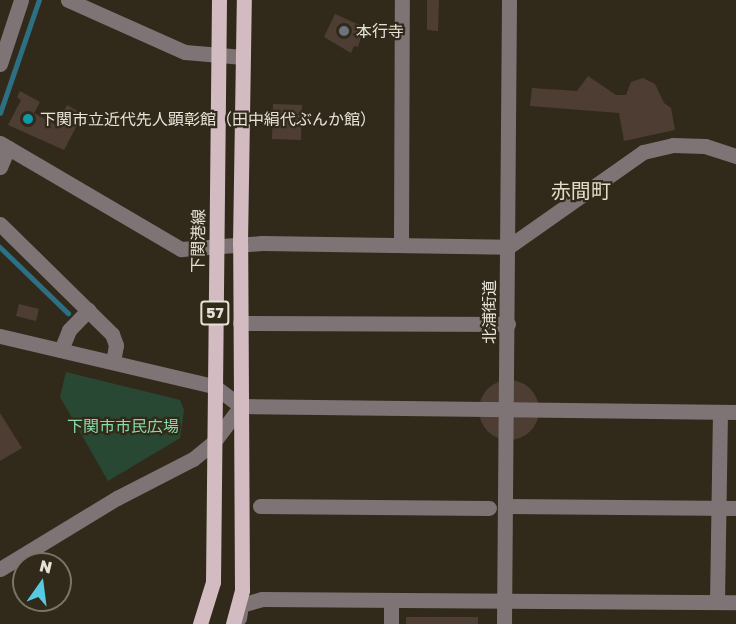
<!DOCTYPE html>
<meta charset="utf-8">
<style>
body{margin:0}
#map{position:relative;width:736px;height:624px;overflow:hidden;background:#312a1a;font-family:"Golos Text","Noto Sans JP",sans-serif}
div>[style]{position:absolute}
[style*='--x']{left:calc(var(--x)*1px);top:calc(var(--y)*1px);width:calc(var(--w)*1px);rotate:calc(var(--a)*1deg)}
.green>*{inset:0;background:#294834}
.stream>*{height:4.5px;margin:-2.25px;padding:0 2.25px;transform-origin:2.25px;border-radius:2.25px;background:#2d7085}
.building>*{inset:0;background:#4e3d33}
.round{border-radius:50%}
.minor>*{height:15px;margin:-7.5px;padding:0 7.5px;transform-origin:7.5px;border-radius:7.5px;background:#7e7476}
.major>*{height:15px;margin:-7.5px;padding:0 7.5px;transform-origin:7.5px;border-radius:7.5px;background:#d2bcc1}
.dots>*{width:16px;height:16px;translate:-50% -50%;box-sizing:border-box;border:3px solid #312a1a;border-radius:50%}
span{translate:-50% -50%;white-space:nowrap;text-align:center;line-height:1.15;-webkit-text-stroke:4.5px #312a1a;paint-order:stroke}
.shield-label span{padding:2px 4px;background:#312a1a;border:2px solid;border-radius:4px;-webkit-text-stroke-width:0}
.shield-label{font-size:15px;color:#e6e2d7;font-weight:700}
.poi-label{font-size:16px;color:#e6e2d7}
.left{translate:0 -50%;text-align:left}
.street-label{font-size:16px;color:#e6e2d7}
.park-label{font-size:16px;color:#8ad9a8}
.quarter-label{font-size:20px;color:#e4dbc6}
.north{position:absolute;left:12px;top:552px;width:60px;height:60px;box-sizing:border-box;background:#312a1a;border:2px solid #797466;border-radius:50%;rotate:14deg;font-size:16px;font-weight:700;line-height:24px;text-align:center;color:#e6e2d7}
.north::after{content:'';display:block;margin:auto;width:21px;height:27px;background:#57c9e2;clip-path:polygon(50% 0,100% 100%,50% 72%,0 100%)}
</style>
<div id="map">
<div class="green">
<i style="clip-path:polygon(66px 372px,180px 400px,184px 410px,180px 438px,108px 481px,60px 397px)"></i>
</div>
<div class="stream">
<i style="--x:0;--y:113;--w:120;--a:-71"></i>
<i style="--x:0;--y:247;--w:95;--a:44.1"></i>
</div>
<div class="building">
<i style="clip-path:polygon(427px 0,439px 0,438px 31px,427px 30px)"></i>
<i style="clip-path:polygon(335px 14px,364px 27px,358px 47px,354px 46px,351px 53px,324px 37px)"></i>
<i style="clip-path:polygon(588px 76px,616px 95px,626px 95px,631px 82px,643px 78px,655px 84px,664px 103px,671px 108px,675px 130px,624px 141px,619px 113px,530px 106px,532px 88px,577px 91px)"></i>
<i style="clip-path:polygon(20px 91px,40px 102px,34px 113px,56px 125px,67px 105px,83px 114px,64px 150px,8px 125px,21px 100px,17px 97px)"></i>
<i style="clip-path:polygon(273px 104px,302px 105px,301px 140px,272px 139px)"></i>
<i style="clip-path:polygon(19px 304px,39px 309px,36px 321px,16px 316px)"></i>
<i class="round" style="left:479px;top:380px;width:60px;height:60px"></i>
<i style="clip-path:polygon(0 413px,22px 448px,0 461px)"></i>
<i style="clip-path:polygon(406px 617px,478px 617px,478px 624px,406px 624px)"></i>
</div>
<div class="minor">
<i style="--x:68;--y:0;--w:128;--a:24"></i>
<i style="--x:185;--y:52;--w:58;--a:4.9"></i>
<i style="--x:0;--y:64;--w:67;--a:-71.8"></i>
<i style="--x:0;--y:143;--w:210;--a:30.4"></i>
<i style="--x:181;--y:249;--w:81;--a:-4.2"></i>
<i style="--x:262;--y:243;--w:246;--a:0.9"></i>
<i style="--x:508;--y:247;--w:165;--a:-35.1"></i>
<i style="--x:643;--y:152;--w:31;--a:-13"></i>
<i style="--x:673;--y:145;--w:32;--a:2"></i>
<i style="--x:705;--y:146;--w:33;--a:18"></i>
<i style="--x:0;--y:167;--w:21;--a:-67"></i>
<i style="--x:0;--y:224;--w:157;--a:44.5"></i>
<i style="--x:112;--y:334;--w:12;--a:70"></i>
<i style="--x:116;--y:345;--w:17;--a:100"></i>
<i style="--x:401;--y:245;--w:245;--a:-89.8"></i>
<i style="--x:240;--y:323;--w:268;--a:0.2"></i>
<i style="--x:0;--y:336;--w:220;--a:13.2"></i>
<i style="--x:214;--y:386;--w:34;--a:37"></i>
<i style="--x:241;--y:406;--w:495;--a:0.7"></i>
<i style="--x:61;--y:350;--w:22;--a:-68"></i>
<i style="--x:69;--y:330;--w:28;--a:-46"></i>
<i style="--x:260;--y:506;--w:229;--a:0.5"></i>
<i style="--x:505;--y:506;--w:231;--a:0.5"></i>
<i style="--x:0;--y:569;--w:137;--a:-31.3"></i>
<i style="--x:117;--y:498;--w:85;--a:-27.2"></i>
<i style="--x:193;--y:459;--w:26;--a:-39"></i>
<i style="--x:213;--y:443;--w:46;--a:-52.9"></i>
<i style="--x:717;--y:602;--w:190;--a:-89.1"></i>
<i style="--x:239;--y:618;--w:13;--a:-81"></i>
<i style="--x:241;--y:605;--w:22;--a:-16"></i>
<i style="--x:262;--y:599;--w:474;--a:0.4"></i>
<i style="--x:391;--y:624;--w:23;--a:-90"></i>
<i style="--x:504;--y:624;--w:624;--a:-89.54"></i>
</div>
<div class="major">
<i style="--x:200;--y:624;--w:44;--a:-72.8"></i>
<i style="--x:213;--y:582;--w:582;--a:-89.41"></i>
<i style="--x:233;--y:624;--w:35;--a:-75"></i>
<i style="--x:242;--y:590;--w:346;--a:-90.3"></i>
<i style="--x:240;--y:244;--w:244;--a:-89.1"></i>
</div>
<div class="dots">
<i style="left:344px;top:31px;background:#6b7280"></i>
<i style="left:28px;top:119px;background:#0f9aa8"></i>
</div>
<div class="shield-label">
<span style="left:215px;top:313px">57</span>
</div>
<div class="poi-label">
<span class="left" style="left:356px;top:31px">本行寺</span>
<span class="left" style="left:40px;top:119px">下関市立近代先人顕彰館（田中絹代ぶんか館）</span>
</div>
<div class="street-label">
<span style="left:198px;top:241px;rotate:-89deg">下関港線</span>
<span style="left:489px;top:312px;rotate:-90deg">北浦街道</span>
</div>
<div class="park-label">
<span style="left:123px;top:426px">下関市市民広場</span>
</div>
<div class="quarter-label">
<span style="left:581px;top:190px">赤間町</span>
</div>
<div class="north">N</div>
</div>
